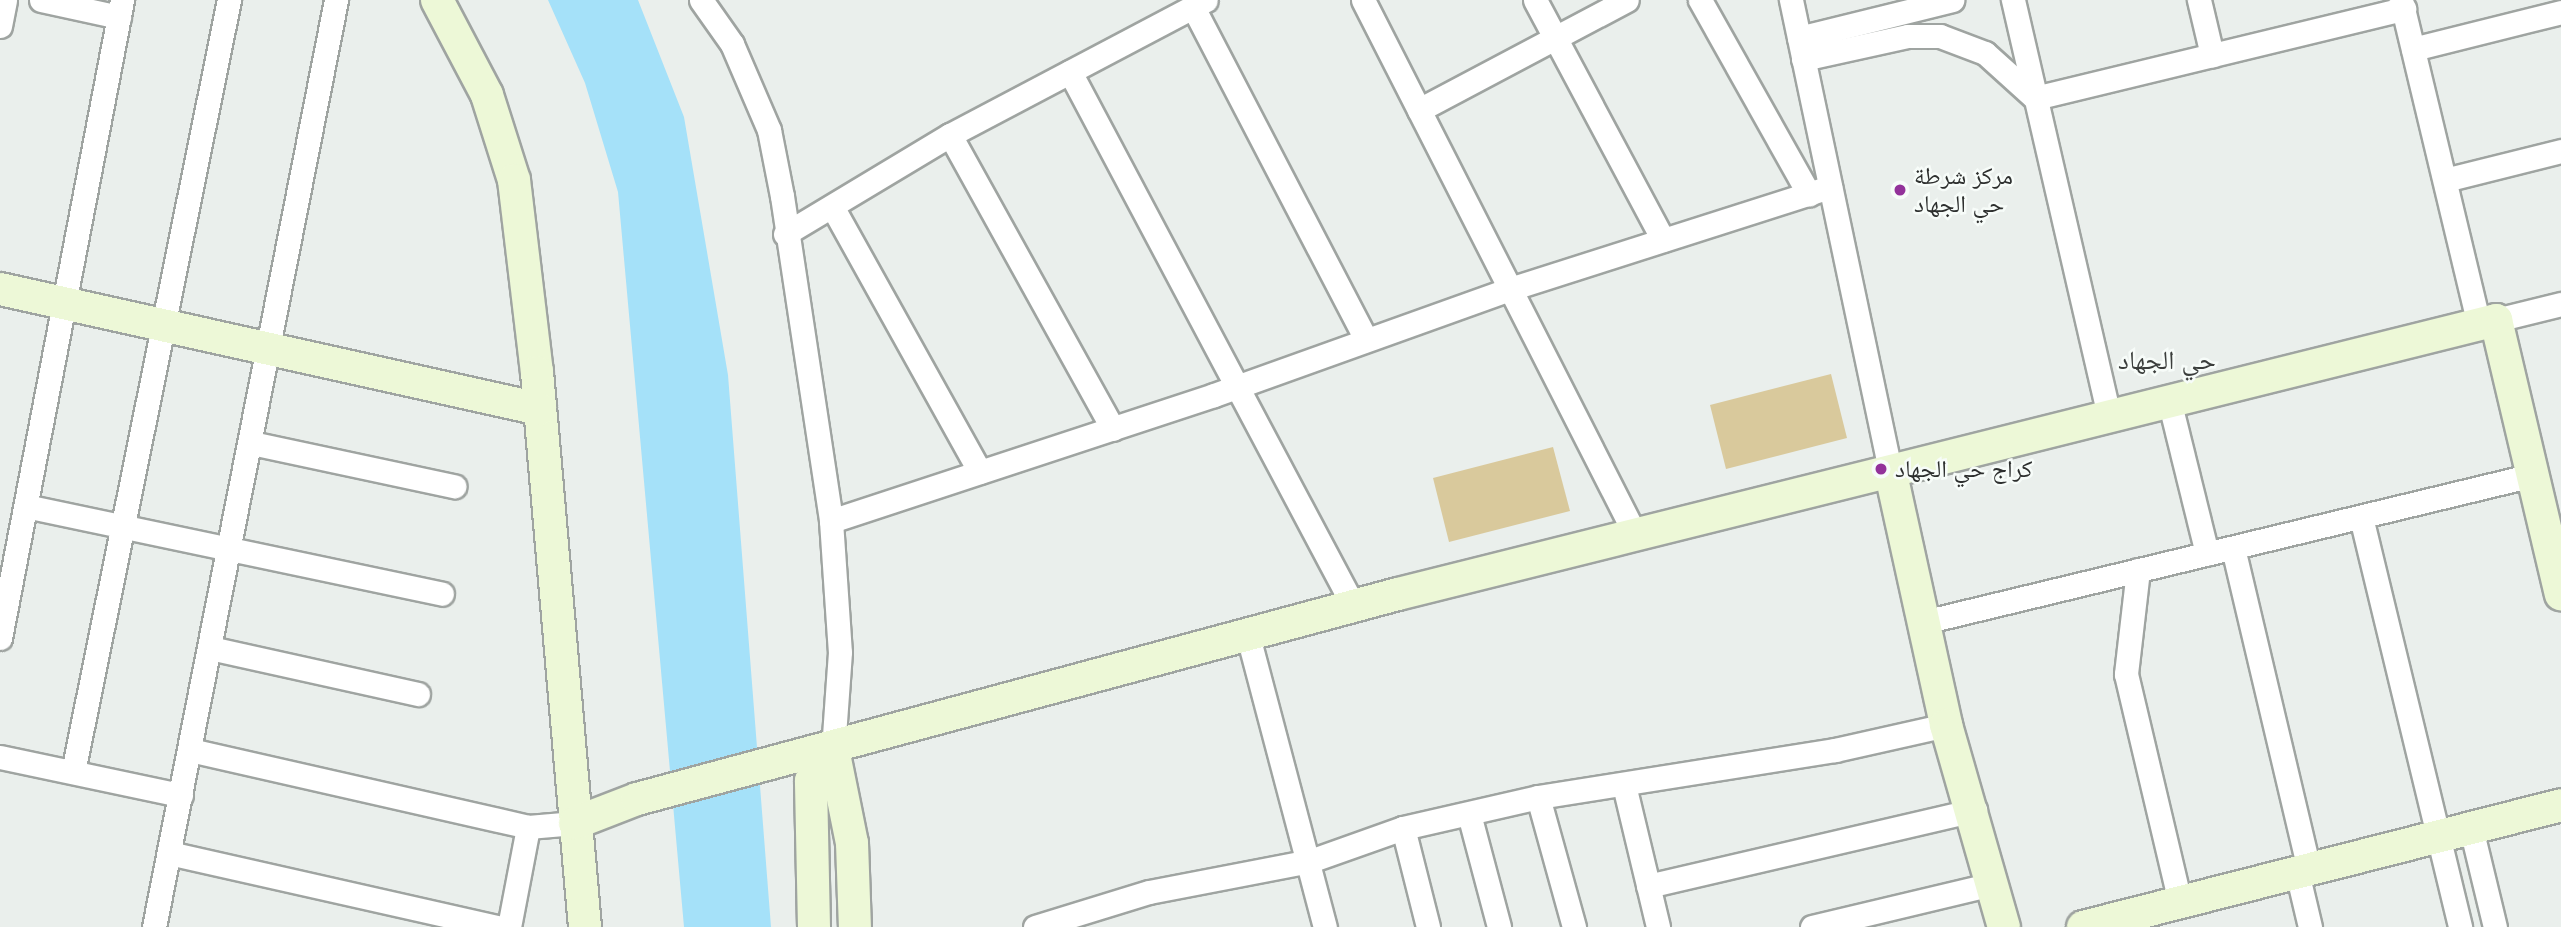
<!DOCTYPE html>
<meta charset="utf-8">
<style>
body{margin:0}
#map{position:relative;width:2561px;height:927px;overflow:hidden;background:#eaefec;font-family:Quicksand,"Noto Naskh Arabic",sans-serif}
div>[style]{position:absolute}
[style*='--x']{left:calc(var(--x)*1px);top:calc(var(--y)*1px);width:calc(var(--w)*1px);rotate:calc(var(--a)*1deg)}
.green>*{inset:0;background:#d9c99c}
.water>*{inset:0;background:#a5e1f9}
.roads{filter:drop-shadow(2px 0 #9fa4a1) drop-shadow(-2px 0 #9fa4a1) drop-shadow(0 2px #9fa4a1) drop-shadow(0 -2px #9fa4a1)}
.street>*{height:23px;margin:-11.5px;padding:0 11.5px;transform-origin:11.5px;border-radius:11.5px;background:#fff}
.secondary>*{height:32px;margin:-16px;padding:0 16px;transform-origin:16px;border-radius:16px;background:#edf8d7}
.dots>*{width:19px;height:19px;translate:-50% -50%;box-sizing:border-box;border:4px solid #f7fcf9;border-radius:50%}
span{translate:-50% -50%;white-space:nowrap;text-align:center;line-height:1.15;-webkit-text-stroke:5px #f7fcf9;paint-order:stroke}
.poi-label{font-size:24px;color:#2d2f2e}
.left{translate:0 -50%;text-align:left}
.neighbourhood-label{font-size:26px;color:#3b3e3c}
</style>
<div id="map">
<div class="green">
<i style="clip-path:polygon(1831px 374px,1847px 438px,1726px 469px,1710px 405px)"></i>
<i style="clip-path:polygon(1553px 447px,1570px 511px,1449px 542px,1433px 478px)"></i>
</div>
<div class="water">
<i style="clip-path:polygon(548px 0,638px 0,684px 117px,728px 375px,771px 927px,684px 927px,618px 192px,585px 83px)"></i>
</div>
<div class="roads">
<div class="street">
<i style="--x:41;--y:0;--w:80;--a:12.3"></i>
<i style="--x:701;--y:0;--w:54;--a:54.8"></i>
<i style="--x:732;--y:44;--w:94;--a:66.7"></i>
<i style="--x:769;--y:130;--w:67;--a:78.9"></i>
<i style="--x:782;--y:196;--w:329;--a:81.4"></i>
<i style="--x:831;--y:521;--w:131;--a:86.1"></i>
<i style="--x:840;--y:652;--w:97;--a:94.1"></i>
<i style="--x:1363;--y:0;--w:602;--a:63.01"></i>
<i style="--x:1535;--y:0;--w:272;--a:61.9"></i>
<i style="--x:1700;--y:0;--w:223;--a:60.7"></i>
<i style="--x:1791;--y:0;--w:484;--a:78.1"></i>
<i style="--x:2013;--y:0;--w:430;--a:77"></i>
<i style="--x:2199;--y:0;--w:57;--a:76.7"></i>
<i style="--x:2401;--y:0;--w:333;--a:76.5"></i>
<i style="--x:1193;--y:7;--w:374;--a:62.5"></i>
<i style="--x:0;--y:26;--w:26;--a:-79"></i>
<i style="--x:1799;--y:38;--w:158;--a:-13.9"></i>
<i style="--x:2413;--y:49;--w:153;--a:-14"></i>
<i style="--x:1803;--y:59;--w:107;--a:-12.4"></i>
<i style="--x:1908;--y:36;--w:32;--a:0"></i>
<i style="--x:1940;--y:36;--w:48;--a:20.7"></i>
<i style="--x:1985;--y:53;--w:67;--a:42"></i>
<i style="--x:2035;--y:98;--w:380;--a:-13.6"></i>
<i style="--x:1070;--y:72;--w:606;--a:62.04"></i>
<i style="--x:1419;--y:110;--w:235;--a:-27.9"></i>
<i style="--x:950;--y:135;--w:336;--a:61"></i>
<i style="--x:2445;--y:180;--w:120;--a:-14"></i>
<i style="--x:833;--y:208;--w:302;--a:60.9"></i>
<i style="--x:785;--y:234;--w:192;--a:-31"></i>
<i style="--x:950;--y:135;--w:289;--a:-27.8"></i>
<i style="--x:2496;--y:320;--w:67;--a:-13.8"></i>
<i style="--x:2170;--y:404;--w:154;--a:76.1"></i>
<i style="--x:251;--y:443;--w:208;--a:12"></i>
<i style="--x:26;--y:506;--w:425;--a:11.9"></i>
<i style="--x:2361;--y:517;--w:422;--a:76.4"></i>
<i style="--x:831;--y:521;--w:403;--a:-18.2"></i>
<i style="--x:1214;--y:395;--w:314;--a:-19.7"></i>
<i style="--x:1510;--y:289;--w:336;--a:-17.7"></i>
<i style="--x:2233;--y:548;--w:330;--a:76.7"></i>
<i style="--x:2138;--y:570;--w:105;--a:96.6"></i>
<i style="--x:2126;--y:674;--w:234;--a:76.7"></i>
<i style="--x:1928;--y:621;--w:622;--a:-13.57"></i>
<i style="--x:1248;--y:636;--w:301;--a:75.2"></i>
<i style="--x:0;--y:638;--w:650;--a:-79.17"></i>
<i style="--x:210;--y:648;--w:213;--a:12.5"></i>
<i style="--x:190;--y:750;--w:347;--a:12.8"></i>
<i style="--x:528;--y:827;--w:47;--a:-4.9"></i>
<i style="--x:0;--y:757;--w:185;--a:11.9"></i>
<i style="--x:73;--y:772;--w:788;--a:-78.58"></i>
<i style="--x:1624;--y:785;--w:146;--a:76.5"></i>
<i style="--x:1538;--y:797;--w:135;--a:74.5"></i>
<i style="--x:1469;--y:814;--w:117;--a:75.1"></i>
<i style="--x:1403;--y:828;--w:102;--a:75.8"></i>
<i style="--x:2471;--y:828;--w:102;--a:76.4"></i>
<i style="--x:169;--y:853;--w:336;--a:12.7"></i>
<i style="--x:2297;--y:872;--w:57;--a:76.7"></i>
<i style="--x:1648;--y:886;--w:336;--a:-13.1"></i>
<i style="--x:154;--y:927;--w:945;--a:-78.89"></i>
<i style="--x:509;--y:927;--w:102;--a:-79.2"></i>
<i style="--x:1035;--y:927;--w:119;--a:-17.1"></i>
<i style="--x:1149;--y:892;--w:164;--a:-10.9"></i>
<i style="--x:1310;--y:861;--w:99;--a:-19.5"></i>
<i style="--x:1403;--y:828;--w:139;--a:-12.9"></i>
<i style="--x:1538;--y:797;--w:301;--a:-9"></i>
<i style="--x:1835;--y:750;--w:114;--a:-12.7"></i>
<i style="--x:1812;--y:927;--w:186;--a:-13.4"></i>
</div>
<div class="secondary">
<i style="--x:437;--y:0;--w:107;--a:62.2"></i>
<i style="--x:487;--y:95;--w:89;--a:72.4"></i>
<i style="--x:514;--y:180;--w:193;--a:83.2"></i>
<i style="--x:537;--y:372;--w:557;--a:85.06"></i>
<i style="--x:0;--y:289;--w:553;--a:12.53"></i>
<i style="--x:1891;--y:474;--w:257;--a:77.6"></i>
<i style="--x:1946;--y:725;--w:210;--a:74"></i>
<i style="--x:833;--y:749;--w:96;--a:78.6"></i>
<i style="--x:852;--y:843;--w:84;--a:88"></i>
<i style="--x:575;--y:823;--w:66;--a:-21.2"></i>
<i style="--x:637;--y:799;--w:788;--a:-15.08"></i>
<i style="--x:1398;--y:594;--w:1132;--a:-14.01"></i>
<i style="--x:2496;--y:320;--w:282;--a:76.7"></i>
<i style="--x:814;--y:927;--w:146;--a:-91.2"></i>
<i style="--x:811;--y:781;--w:39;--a:-55"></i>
<i style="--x:2083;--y:927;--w:493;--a:-14.3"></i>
</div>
</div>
<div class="dots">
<i style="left:1900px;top:190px;background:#93329a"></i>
<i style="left:1881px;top:469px;background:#93329a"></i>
</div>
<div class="poi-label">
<span class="left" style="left:1914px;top:190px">مركز شرطة<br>حي الجهاد</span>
<span class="left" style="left:1895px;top:469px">كراج حي الجهاد</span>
</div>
<div class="neighbourhood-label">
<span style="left:2167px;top:360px">حي الجهاد</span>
</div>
</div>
